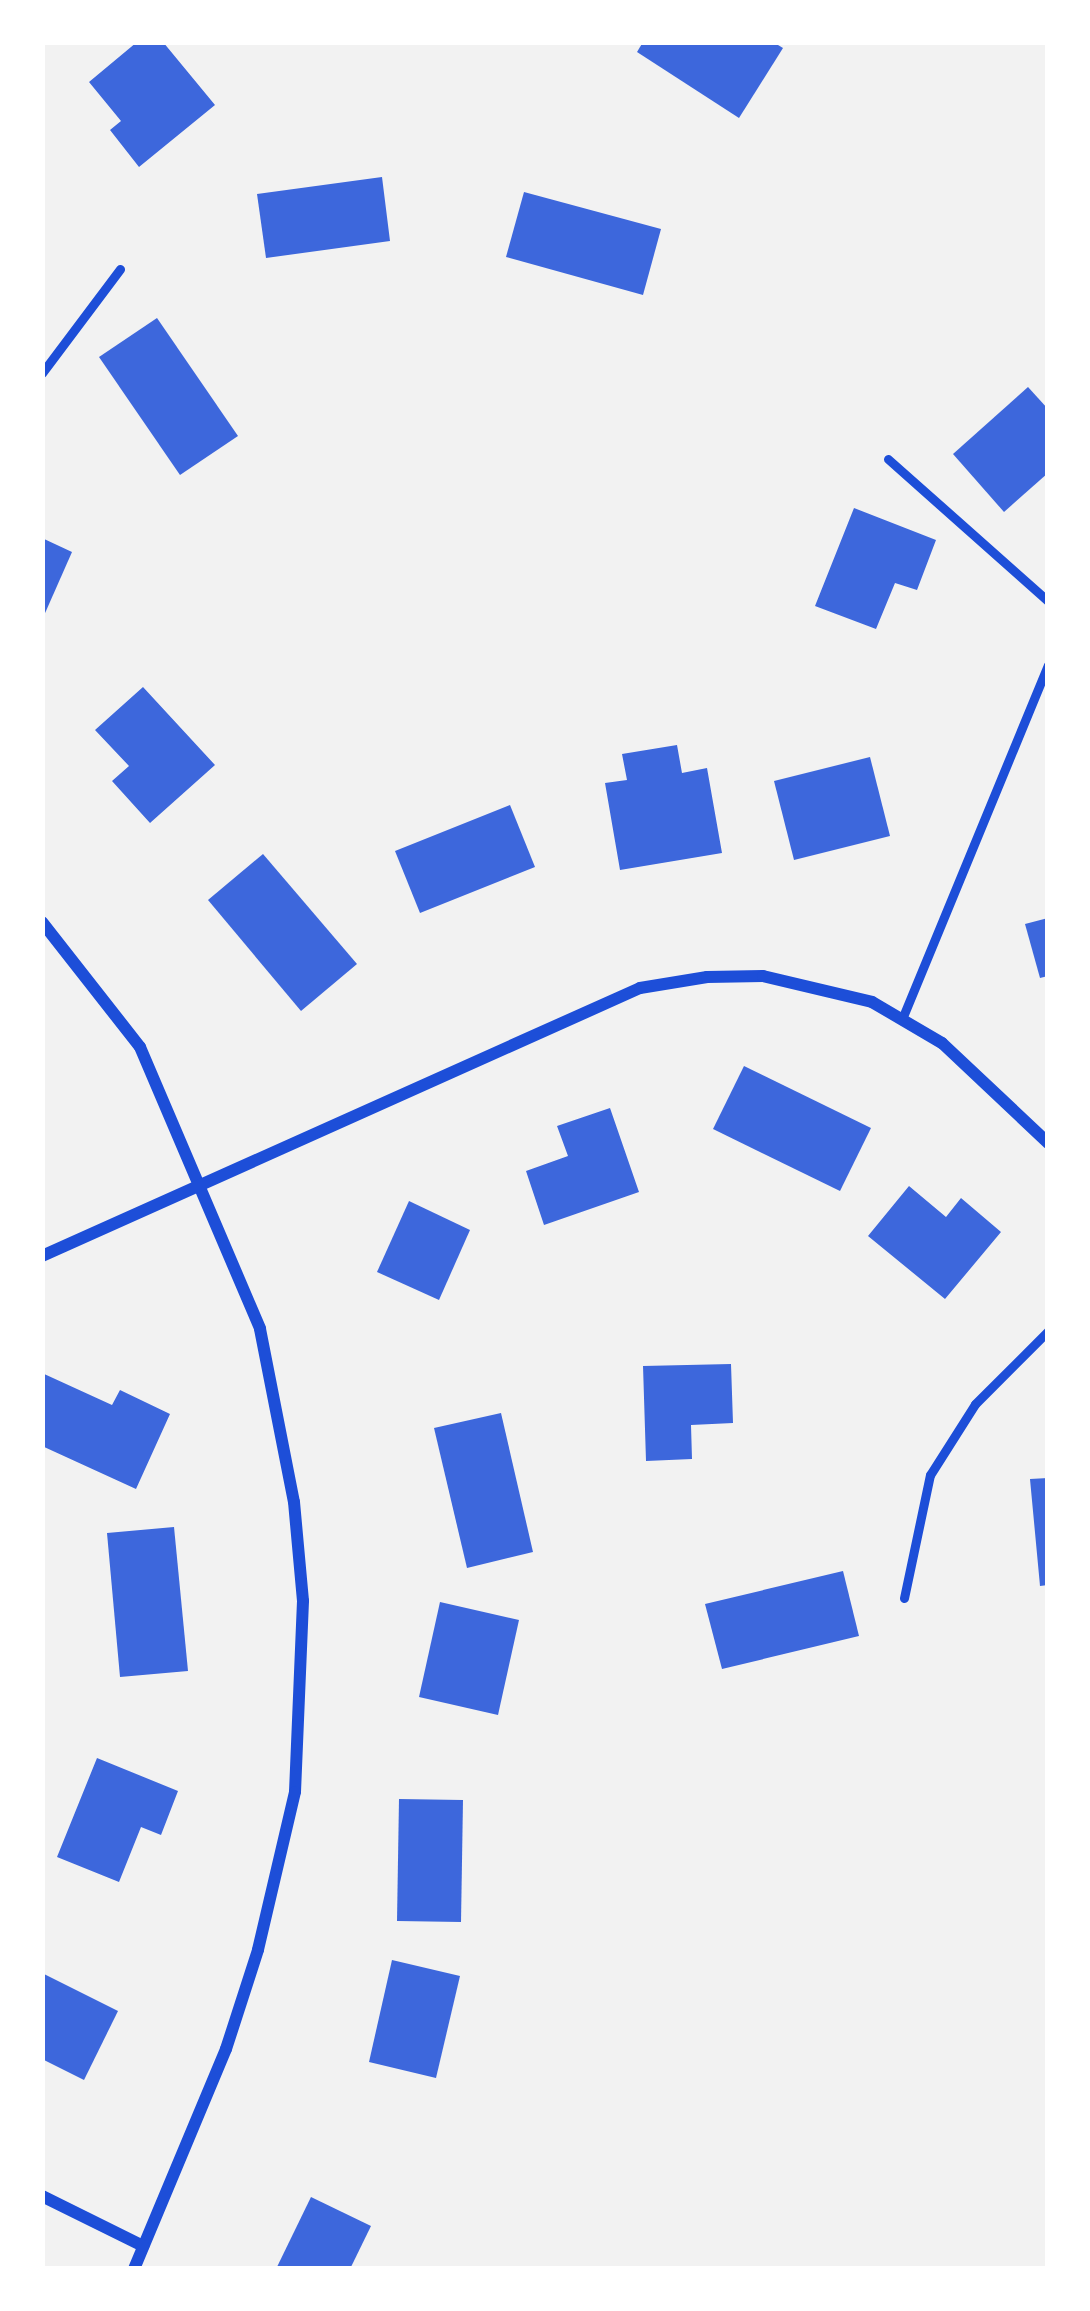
<!DOCTYPE html>
<style>
body{margin:0}
#map{position:relative;width:1090px;height:2311px;overflow:hidden;background:#f2f2f2;font-family:"Roboto Condensed",sans-serif}
div>[style]{position:absolute}
[style*='--x']{left:calc(var(--x)*1px);top:calc(var(--y)*1px);width:calc(var(--w)*1px);rotate:calc(var(--a)*1deg)}
.building>*{inset:0;background:#3d67dc}
.service>*{height:9px;margin:-4.5px;padding:0 4.5px;transform-origin:4.5px;border-radius:4.5px;background:#1d4ed8}
.minor>*{height:12px;margin:-6px;padding:0 6px;transform-origin:6px;border-radius:6px;background:#1d4ed8}
span{translate:-50% -50%;white-space:nowrap;text-align:center;line-height:1.15;-webkit-text-stroke:12px #fff;paint-order:stroke}
.frame{position:absolute;inset:0;border:45px solid #fff;pointer-events:none}
</style>
<div id="map">
<div class="building">
<i style="clip-path:polygon(137px 42px,163px 42px,215px 105px,139px 167px,110px 130px,121px 121px,89px 82px)"></i>
<i style="clip-path:polygon(643px 42px,773px 42px,783px 48px,739px 118px,637px 52px)"></i>
<i style="clip-path:polygon(382px 177px,390px 241px,266px 258px,257px 194px)"></i>
<i style="clip-path:polygon(524px 192px,661px 229px,643px 295px,506px 257px)"></i>
<i style="clip-path:polygon(157px 318px,238px 436px,180px 475px,99px 357px)"></i>
<i style="clip-path:polygon(1028px 387px,1048px 409px,1048px 473px,1004px 512px,953px 454px)"></i>
<i style="clip-path:polygon(854px 508px,936px 540px,917px 590px,895px 583px,876px 629px,815px 606px)"></i>
<i style="clip-path:polygon(42px 538px,72px 552px,42px 620px)"></i>
<i style="clip-path:polygon(143px 687px,215px 765px,150px 823px,112px 781px,129px 766px,95px 730px)"></i>
<i style="clip-path:polygon(677px 745px,682px 773px,707px 768px,722px 853px,620px 870px,605px 783px,627px 780px,622px 754px)"></i>
<i style="clip-path:polygon(870px 757px,890px 836px,794px 860px,774px 781px)"></i>
<i style="clip-path:polygon(510px 805px,535px 867px,420px 913px,395px 851px)"></i>
<i style="clip-path:polygon(263px 854px,357px 964px,301px 1011px,208px 900px)"></i>
<i style="clip-path:polygon(1048px 918px,1048px 976px,1040px 978px,1025px 924px)"></i>
<i style="clip-path:polygon(744px 1066px,871px 1128px,840px 1191px,713px 1129px)"></i>
<i style="clip-path:polygon(610px 1108px,639px 1192px,544px 1225px,526px 1171px,568px 1156px,557px 1126px)"></i>
<i style="clip-path:polygon(909px 1186px,946px 1217px,961px 1198px,1001px 1232px,945px 1299px,868px 1236px)"></i>
<i style="clip-path:polygon(409px 1201px,470px 1230px,439px 1300px,377px 1272px)"></i>
<i style="clip-path:polygon(731px 1364px,733px 1423px,691px 1425px,692px 1459px,646px 1461px,643px 1366px)"></i>
<i style="clip-path:polygon(42px 1373px,112px 1405px,120px 1390px,170px 1414px,136px 1489px,42px 1446px)"></i>
<i style="clip-path:polygon(501px 1413px,533px 1552px,467px 1568px,434px 1428px)"></i>
<i style="clip-path:polygon(1048px 1478px,1048px 1585px,1040px 1586px,1030px 1479px)"></i>
<i style="clip-path:polygon(174px 1527px,188px 1671px,120px 1677px,107px 1533px)"></i>
<i style="clip-path:polygon(843px 1571px,859px 1636px,722px 1669px,705px 1604px)"></i>
<i style="clip-path:polygon(440px 1602px,519px 1620px,498px 1715px,419px 1697px)"></i>
<i style="clip-path:polygon(97px 1758px,178px 1791px,161px 1835px,141px 1827px,119px 1882px,57px 1857px)"></i>
<i style="clip-path:polygon(399px 1799px,463px 1800px,461px 1922px,397px 1921px)"></i>
<i style="clip-path:polygon(392px 1960px,460px 1976px,436px 2078px,369px 2062px)"></i>
<i style="clip-path:polygon(42px 1973px,118px 2011px,84px 2080px,42px 2059px)"></i>
<i style="clip-path:polygon(311px 2197px,371px 2226px,350px 2269px,276px 2269px)"></i>
</div>
<div class="service">
<i style="--x:42;--y:373;--w:130;--a:-53.1"></i>
<i style="--x:888;--y:459;--w:214;--a:41.6"></i>
<i style="--x:902;--y:1019;--w:383;--a:-67.6"></i>
<i style="--x:904;--y:1598;--w:126;--a:-78.1"></i>
<i style="--x:930;--y:1475;--w:84;--a:-57.6"></i>
<i style="--x:975;--y:1404;--w:103;--a:-45"></i>
</div>
<div class="minor">
<i style="--x:42;--y:922;--w:159;--a:51.9"></i>
<i style="--x:140;--y:1047;--w:306;--a:66.9"></i>
<i style="--x:260;--y:1329;--w:176;--a:78.9"></i>
<i style="--x:294;--y:1502;--w:99;--a:84.8"></i>
<i style="--x:303;--y:1601;--w:191;--a:92.4"></i>
<i style="--x:295;--y:1792;--w:162;--a:103.2"></i>
<i style="--x:258;--y:1950;--w:104;--a:107.9"></i>
<i style="--x:226;--y:2049;--w:238;--a:112.7"></i>
<i style="--x:42;--y:1256;--w:655;--a:-24.14"></i>
<i style="--x:640;--y:988;--w:68;--a:-9.3"></i>
<i style="--x:707;--y:977;--w:56;--a:-1"></i>
<i style="--x:763;--y:976;--w:112;--a:13.4"></i>
<i style="--x:872;--y:1002;--w:81;--a:30.4"></i>
<i style="--x:942;--y:1043;--w:146;--a:43.3"></i>
<i style="--x:42;--y:2196;--w:113;--a:26.3"></i>
</div>
<div class="frame"></div>
</div>
